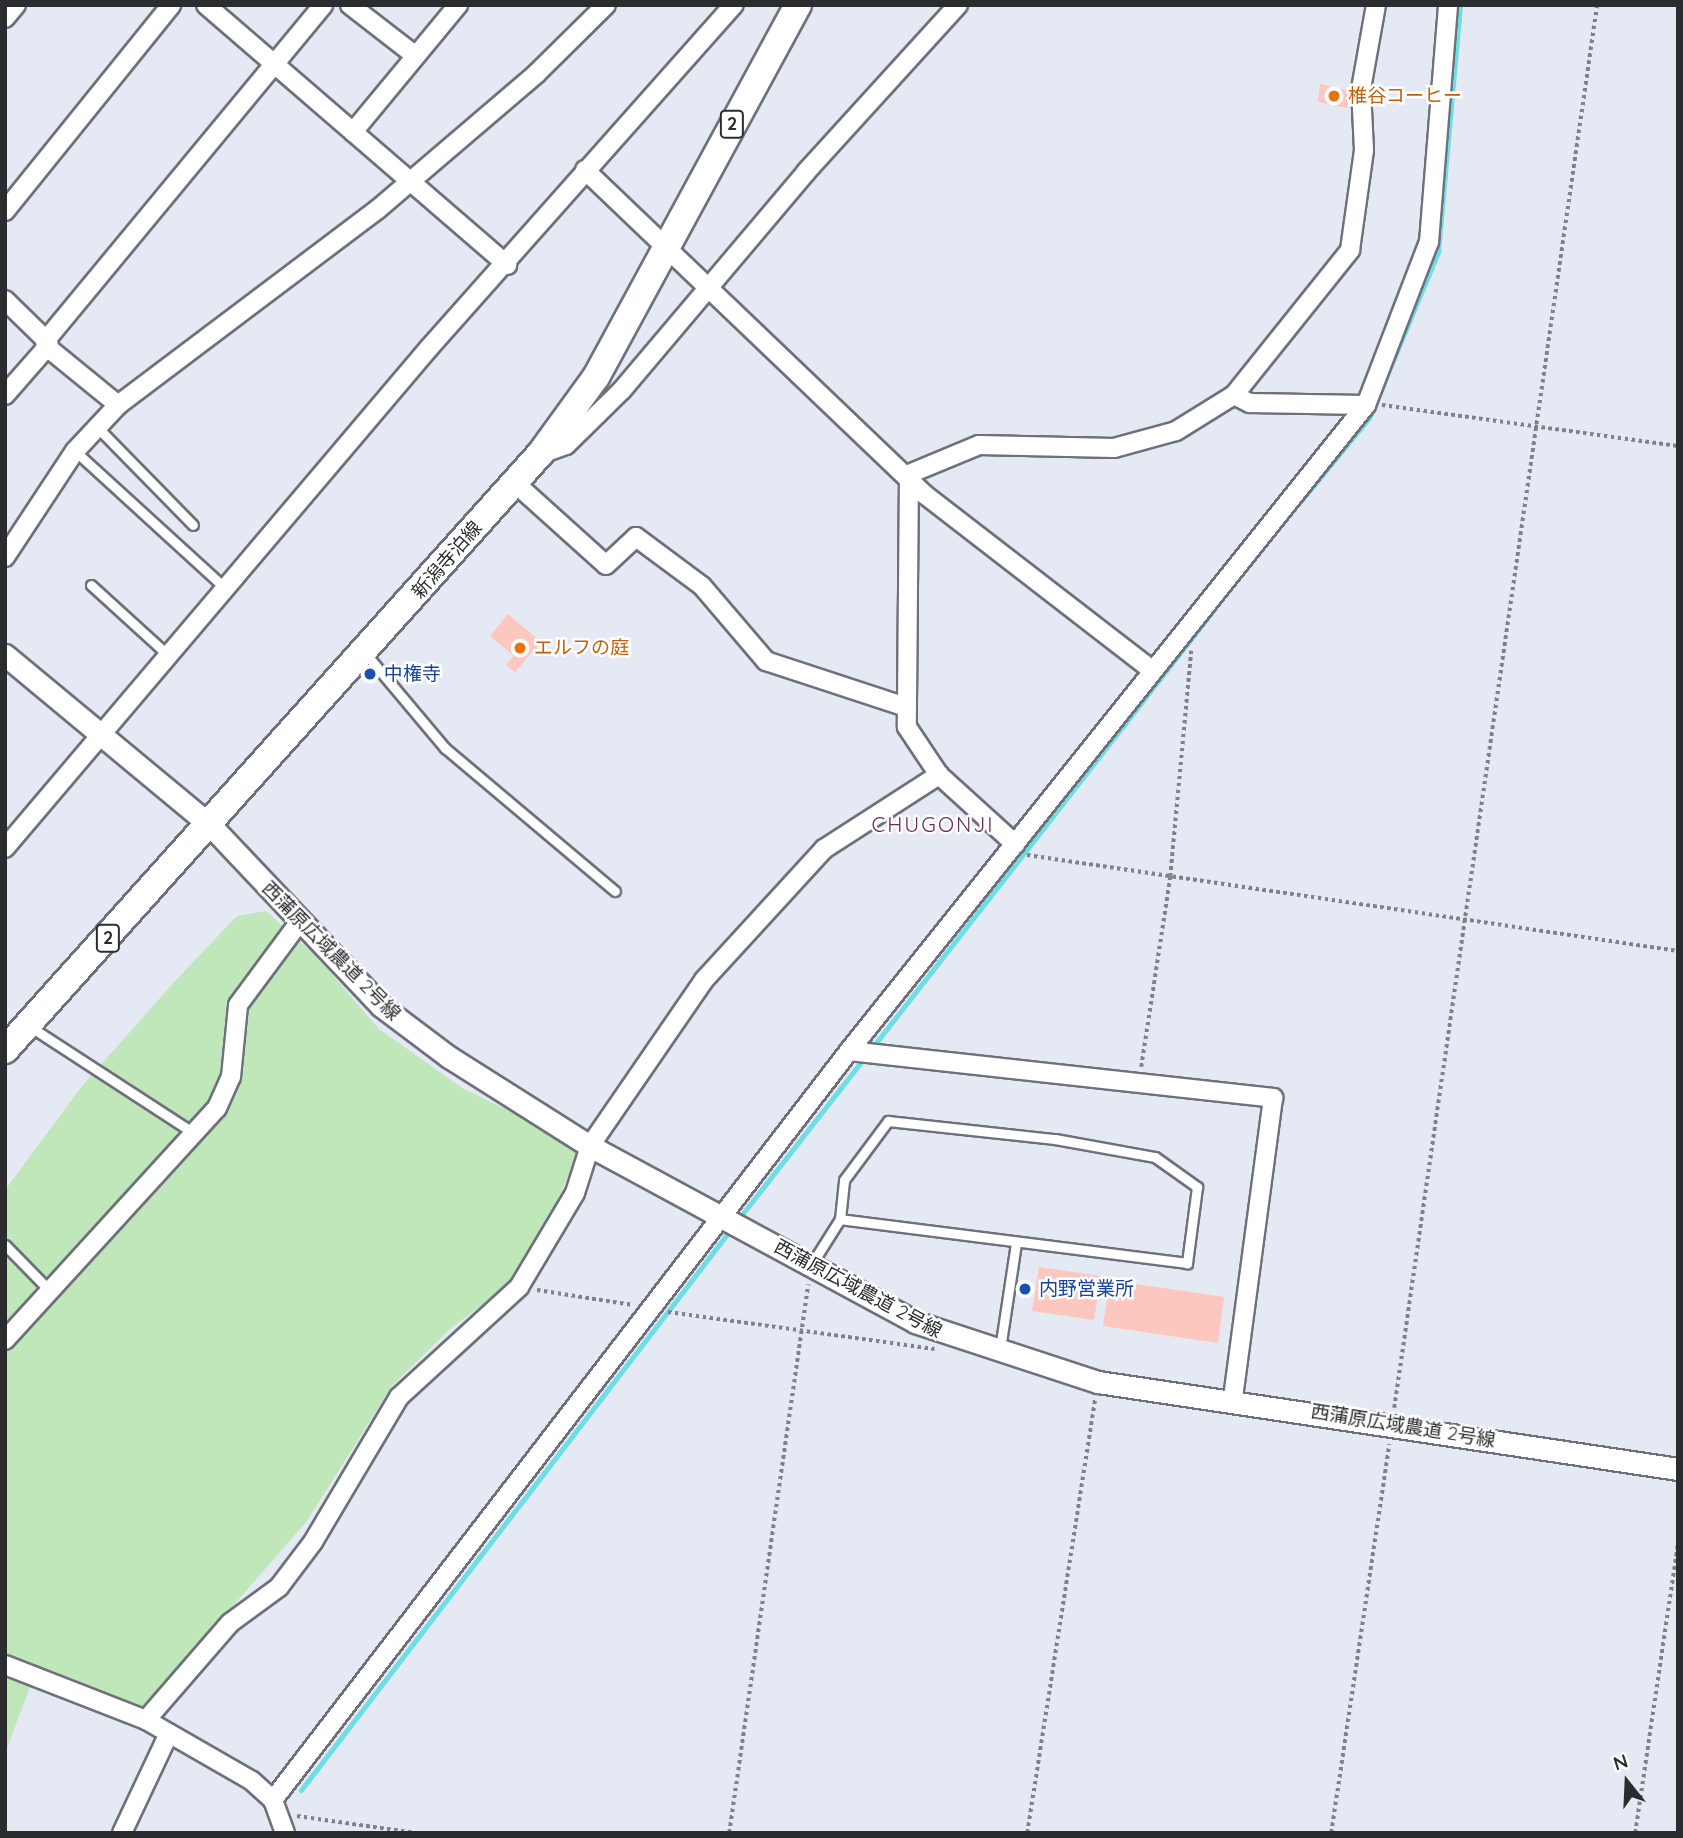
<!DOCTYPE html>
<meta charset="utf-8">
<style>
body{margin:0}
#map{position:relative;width:1683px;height:1838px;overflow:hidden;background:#e5e9f4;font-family:Quicksand,"Noto Sans JP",sans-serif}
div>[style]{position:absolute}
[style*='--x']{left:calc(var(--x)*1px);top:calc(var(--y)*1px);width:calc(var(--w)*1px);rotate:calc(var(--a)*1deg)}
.green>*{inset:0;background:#bfe7ba}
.stream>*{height:5px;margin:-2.5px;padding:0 2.5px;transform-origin:2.5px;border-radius:2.5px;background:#6ddde6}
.building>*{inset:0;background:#fcc7bf}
.path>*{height:3.5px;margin-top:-1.75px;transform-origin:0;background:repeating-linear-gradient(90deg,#80828a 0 3.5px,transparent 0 7px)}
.roads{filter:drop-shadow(2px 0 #6e717b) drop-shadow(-2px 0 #6e717b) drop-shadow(0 2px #6e717b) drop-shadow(0 -2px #6e717b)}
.service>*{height:9px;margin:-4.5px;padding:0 4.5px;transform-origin:4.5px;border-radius:4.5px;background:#fff}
.minor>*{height:18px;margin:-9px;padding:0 9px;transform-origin:9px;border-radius:9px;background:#fff}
.tertiary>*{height:21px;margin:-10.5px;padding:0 10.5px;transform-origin:10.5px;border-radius:10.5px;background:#fff}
.primary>*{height:26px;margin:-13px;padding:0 13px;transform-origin:13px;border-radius:13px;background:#fff}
.dots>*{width:19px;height:19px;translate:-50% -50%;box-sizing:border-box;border:4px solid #fff;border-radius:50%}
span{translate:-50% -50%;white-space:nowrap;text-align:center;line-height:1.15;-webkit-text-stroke:5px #fff;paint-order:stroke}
.shield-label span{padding:2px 5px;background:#fff;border:2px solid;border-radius:5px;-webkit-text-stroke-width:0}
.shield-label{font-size:18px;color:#2b2c30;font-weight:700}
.food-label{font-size:19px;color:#c56008}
.left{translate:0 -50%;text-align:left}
.street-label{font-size:19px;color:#2b2c30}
.transit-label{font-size:19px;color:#164399}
.neighbourhood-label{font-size:21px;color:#652e5a;letter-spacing:2px}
.frame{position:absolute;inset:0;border:7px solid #2b2c30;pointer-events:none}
.north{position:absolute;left:1592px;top:1747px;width:70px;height:70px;-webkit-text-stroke:5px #fff;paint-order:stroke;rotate:342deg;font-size:19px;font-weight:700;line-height:28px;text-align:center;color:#2b2c30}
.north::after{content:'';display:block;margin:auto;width:24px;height:32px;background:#2b2c30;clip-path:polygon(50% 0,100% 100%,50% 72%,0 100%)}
</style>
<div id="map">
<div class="green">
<i style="clip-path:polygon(266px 911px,316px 956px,379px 1029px,462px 1088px,582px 1146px,525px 1272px,450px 1329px,392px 1386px,307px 1521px,144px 1708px,5px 1653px,5px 1190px,82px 1086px,176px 980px,237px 916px)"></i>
<i style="clip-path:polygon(5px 1665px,34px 1677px,5px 1753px)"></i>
</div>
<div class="stream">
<i style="--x:1300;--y:502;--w:109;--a:-50.6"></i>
<i style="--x:1369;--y:418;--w:180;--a:-67.4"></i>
<i style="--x:1438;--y:252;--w:248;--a:-84.9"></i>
<i style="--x:737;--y:1221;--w:777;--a:-52.05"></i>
<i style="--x:301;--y:1790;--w:707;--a:-52.53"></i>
</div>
<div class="building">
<i style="clip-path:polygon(1320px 84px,1350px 91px,1347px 108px,1318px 102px)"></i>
<i style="clip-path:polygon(508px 614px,541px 642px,515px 672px,506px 665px,514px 656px,490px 636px)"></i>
<i style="clip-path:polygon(1039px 1267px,1101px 1276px,1094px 1320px,1032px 1311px)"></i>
<i style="clip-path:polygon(1110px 1280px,1224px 1297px,1218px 1343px,1103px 1326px)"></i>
</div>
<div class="path">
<i style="--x:1382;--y:405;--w:299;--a:7.9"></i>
<i style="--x:1027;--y:855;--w:658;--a:8.39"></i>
<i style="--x:1141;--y:1067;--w:192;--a:-81.3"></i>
<i style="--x:1170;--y:877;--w:227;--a:-84.7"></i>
<i style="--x:537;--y:1290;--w:97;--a:8.9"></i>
<i style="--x:668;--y:1312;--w:269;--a:7.9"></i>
<i style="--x:1394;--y:1408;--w:1418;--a:-81.77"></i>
<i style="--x:297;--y:1816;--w:120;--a:8.1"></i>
<i style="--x:729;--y:1833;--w:554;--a:-81.8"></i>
<i style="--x:1027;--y:1833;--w:439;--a:-81.1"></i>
<i style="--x:1331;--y:1833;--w:393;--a:-81.5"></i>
<i style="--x:1635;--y:1833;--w:293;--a:-81.6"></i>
</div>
<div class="roads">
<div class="service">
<i style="--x:97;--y:427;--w:137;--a:45.6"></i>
<i style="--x:75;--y:451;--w:203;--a:42.4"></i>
<i style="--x:91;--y:585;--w:104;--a:42.3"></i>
<i style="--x:366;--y:654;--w:123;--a:50"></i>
<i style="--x:445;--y:748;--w:222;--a:40.1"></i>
<i style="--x:29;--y:1026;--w:194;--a:33"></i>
<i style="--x:5;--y:1245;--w:63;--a:45.6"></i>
<i style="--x:811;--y:1265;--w:54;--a:-57.8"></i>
<i style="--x:840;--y:1219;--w:39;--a:-84"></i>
<i style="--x:844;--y:1180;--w:74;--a:-53.3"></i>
<i style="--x:888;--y:1121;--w:168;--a:6.2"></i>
<i style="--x:1055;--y:1139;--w:102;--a:10.2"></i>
<i style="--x:1155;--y:1157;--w:52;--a:35.5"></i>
<i style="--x:1197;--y:1187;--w:77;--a:97.5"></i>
<i style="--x:1187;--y:1263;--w:350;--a:-172.8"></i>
<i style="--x:1000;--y:1349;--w:107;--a:-81.4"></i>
</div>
<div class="minor">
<i style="--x:206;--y:5;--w:398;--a:40.8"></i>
<i style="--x:350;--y:5;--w:83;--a:37.7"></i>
<i style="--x:5;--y:18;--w:17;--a:-50"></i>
<i style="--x:353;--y:132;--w:165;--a:-50.4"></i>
<i style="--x:585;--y:170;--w:469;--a:43.7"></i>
<i style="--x:924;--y:494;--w:289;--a:37.7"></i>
<i style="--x:5;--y:211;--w:265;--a:-51.1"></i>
<i style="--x:5;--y:300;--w:57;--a:44.3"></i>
<i style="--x:46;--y:340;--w:435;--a:-50.4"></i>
<i style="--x:5;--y:395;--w:64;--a:-48.8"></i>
<i style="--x:47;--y:347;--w:92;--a:39.2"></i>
<i style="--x:1234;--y:395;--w:18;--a:27"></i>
<i style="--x:1250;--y:403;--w:116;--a:1"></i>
<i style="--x:541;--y:454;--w:27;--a:-20"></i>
<i style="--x:566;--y:445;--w:78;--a:-44.5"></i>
<i style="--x:622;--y:390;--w:285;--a:-49.8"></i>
<i style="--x:806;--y:172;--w:226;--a:-47.7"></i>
<i style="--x:909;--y:474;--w:76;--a:-22.5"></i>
<i style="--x:979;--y:445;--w:135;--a:1.3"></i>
<i style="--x:1114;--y:448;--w:64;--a:-15.3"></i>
<i style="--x:1176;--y:431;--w:68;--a:-31.8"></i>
<i style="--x:1234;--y:395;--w:186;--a:-51.3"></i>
<i style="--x:1350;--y:250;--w:101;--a:-82"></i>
<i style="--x:1364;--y:150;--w:61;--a:-92.8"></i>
<i style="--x:1361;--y:89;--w:85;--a:-79.9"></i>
<i style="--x:909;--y:474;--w:253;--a:90.5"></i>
<i style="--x:907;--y:727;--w:58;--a:56.3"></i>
<i style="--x:939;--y:775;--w:103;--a:42.2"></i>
<i style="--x:515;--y:483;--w:122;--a:42"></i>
<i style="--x:606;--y:565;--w:41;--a:-43"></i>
<i style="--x:636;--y:537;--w:82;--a:36.6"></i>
<i style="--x:702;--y:586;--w:99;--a:49.5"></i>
<i style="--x:766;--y:661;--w:144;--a:18.2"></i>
<i style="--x:5;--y:557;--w:127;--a:-56.6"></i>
<i style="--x:75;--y:451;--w:63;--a:-46.9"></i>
<i style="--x:118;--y:405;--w:326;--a:-37"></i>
<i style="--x:378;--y:209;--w:208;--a:-40.5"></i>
<i style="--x:536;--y:74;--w:98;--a:-44.6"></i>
<i style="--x:5;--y:848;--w:656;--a:-49.7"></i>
<i style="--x:429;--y:348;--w:459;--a:-48.4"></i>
<i style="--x:849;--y:1051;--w:427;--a:6.3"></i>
<i style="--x:1273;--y:1098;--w:304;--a:97.6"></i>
<i style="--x:5;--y:1340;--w:314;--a:-47.6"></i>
<i style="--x:217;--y:1108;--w:34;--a:-66"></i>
<i style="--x:231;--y:1077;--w:72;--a:-84.4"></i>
<i style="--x:238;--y:1005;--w:101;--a:-53.5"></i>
<i style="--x:5;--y:1665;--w:151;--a:21.3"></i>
<i style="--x:146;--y:1720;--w:122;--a:29.9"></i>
<i style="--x:252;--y:1781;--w:28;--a:42"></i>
<i style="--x:273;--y:1800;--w:35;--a:70"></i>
<i style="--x:146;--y:1720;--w:128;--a:-49.1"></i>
<i style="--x:230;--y:1623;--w:61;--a:-36.3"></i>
<i style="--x:279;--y:1587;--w:56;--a:-52.9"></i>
<i style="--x:313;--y:1542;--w:169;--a:-59.3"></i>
<i style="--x:399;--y:1397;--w:163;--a:-42.5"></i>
<i style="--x:519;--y:1287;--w:109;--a:-59.2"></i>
<i style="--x:575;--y:1193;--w:49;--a:-72.3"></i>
<i style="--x:590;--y:1146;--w:201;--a:-55.5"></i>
<i style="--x:704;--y:980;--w:178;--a:-47.5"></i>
<i style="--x:824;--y:849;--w:137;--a:-32.8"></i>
<i style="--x:273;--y:1800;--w:945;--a:-52.44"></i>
<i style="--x:849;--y:1051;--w:827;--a:-51.33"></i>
<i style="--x:1366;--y:405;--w:175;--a:-68.9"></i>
<i style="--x:1429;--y:242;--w:238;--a:-85.4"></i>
<i style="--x:122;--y:1833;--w:110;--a:-64.8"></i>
</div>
<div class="tertiary">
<i style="--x:46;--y:340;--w:7;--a:82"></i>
<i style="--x:5;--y:655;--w:268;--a:39.7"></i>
<i style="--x:211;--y:826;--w:248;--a:46.6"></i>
<i style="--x:381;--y:1006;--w:85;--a:36.9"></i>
<i style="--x:449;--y:1057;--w:167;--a:32.3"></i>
<i style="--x:590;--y:1146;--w:370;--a:28.4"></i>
<i style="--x:915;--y:1322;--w:193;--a:18.2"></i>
<i style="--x:1098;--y:1382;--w:586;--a:8.53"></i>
</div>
<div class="primary">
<i style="--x:5;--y:1050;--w:801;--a:-48.09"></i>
<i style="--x:540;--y:454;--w:95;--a:-54"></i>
<i style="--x:596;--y:377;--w:423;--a:-61.5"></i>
</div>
</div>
<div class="dots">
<i style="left:1334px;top:96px;background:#e8710a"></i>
<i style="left:520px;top:648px;background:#e8710a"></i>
<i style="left:370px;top:674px;background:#1a4fb4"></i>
<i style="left:1025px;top:1289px;background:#1a4fb4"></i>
</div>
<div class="shield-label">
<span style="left:732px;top:124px">2</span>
<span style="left:108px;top:938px">2</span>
</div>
<div class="food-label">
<span class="left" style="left:1348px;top:96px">椎谷コーヒー</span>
<span class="left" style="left:534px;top:648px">エルフの庭</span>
</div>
<div class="street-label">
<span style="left:447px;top:560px;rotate:-49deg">新潟寺泊線</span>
<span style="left:331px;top:951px;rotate:45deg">西蒲原広域農道 2号線</span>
<span style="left:858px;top:1289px;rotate:28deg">西蒲原広域農道 2号線</span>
<span style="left:1403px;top:1426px;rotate:9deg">西蒲原広域農道 2号線</span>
</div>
<div class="transit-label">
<span class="left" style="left:384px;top:674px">中権寺</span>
<span class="left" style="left:1039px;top:1289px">内野営業所</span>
</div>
<div class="neighbourhood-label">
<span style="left:933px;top:824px">CHUGONJI</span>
</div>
<div class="frame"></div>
<div class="north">N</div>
</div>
